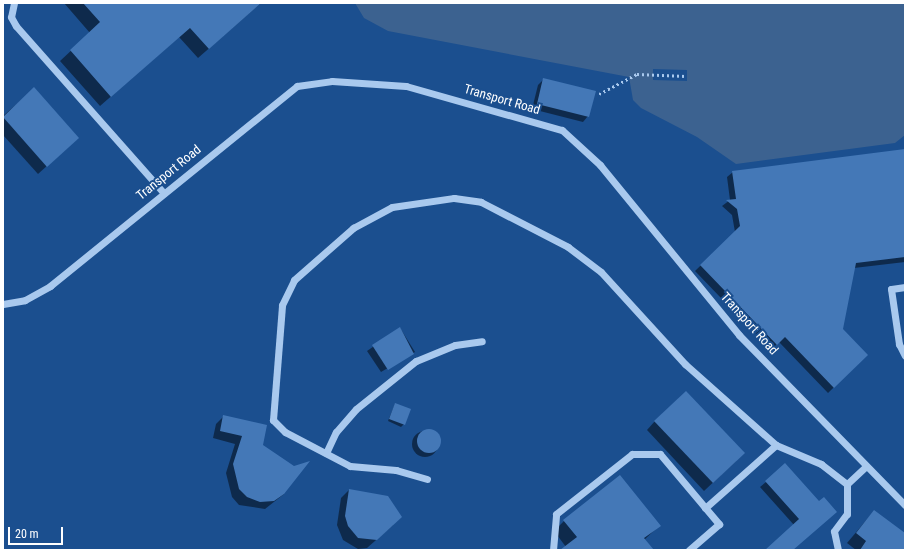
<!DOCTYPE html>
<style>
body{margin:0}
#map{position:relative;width:908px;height:553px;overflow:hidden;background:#1b4f8f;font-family:"Roboto Condensed",sans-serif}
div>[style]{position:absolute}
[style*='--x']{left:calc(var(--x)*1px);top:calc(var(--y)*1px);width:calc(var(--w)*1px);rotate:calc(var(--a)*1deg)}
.water>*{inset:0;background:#3c6290}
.pier>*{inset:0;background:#1b4f8f}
.shadow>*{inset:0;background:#0007}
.round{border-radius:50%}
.building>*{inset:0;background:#4478b7}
.path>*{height:2.5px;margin-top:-1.25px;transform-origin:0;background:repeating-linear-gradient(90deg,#a9c9ee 0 2px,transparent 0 5px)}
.minor>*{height:7px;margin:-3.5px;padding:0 3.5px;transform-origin:3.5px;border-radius:3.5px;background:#a9c9ee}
span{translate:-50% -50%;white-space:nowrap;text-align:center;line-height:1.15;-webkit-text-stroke:4px #1b4f8f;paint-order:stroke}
.street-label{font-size:13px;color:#fff}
.frame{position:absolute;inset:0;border:4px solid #fff;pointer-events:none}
.scale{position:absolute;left:8px;top:527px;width:55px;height:18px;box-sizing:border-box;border:2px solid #fff;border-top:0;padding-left:5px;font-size:12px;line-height:14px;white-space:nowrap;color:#fff;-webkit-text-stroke:3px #1b4f8f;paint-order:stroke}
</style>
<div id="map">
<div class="water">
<i style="clip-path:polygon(355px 3px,905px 3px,905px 135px,895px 143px,736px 164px,697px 137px,641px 108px,633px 100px,629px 77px,388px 31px,364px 18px)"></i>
</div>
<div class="pier">
<i style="clip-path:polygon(653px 69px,687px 70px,687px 81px,653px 80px)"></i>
</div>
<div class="shadow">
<i style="clip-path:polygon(64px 3px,261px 3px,198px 58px,179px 37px,100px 106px,60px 61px,90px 33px)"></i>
<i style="clip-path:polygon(544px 79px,588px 116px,583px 122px,532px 109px,538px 85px)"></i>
<i style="clip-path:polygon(34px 89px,69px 146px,38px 174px,3px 135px,3px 116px)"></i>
<i style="clip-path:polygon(905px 150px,905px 262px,854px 268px,842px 329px,867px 355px,828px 393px,779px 342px,771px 350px,695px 271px,735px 232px,732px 215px,722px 206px,730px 200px,727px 177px,733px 172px)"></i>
<i style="clip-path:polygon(400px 328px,415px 352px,381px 372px,367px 351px)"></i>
<i style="clip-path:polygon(395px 404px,404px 424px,401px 427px,388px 421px)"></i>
<i style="clip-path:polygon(224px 416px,262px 445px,284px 494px,265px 509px,239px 505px,232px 497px,226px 473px,235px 444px,213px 438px,216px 424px)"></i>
<i style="clip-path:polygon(655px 421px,736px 461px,704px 491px,647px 430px)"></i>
<i class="round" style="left:412px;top:431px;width:26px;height:26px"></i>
<i style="clip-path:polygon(766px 482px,818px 503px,791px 550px,766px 550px,794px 525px,760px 487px)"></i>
<i style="clip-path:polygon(349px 490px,393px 525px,367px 548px,358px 549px,343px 540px,337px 525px,341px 498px)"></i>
<i style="clip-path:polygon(874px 511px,905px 534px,905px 550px,856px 550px,847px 543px)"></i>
<i style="clip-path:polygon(564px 521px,659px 526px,644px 540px,652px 550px,562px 550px,566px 547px,554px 531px)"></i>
</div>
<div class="building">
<i style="clip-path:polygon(83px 3px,261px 3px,209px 49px,190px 28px,111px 97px,70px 50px,100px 22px)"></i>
<i style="clip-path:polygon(543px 78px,596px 91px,589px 117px,537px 104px)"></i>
<i style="clip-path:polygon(34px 87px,79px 138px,47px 167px,3px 117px)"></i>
<i style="clip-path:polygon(905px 149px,905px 257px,856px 263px,843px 329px,868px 355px,834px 388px,785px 337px,777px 345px,700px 265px,740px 226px,737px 209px,726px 200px,736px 199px,732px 171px)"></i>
<i style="clip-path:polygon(400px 327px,414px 354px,388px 370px,372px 345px)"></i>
<i style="clip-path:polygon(686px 391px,745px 453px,713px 483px,654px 421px)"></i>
<i style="clip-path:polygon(395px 403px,411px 409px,405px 425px,389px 419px)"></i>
<i style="clip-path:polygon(223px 415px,267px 425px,263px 445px,294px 466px,310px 461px,284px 494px,274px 501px,260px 502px,247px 497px,239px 489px,233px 464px,242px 436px,220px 431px)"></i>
<i class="round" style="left:417px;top:429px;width:24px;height:24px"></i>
<i style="clip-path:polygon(785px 463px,819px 501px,824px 497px,837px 512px,793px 550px,765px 550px,799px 519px,765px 481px)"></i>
<i style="clip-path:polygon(620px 475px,661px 526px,644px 538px,654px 550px,560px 550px,577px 537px,563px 520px)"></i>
<i style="clip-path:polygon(349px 489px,388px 496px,402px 517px,377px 540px,358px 538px,348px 526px,345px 516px)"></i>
<i style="clip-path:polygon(874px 510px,905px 533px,905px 550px,860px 550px,866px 541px,856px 533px)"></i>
</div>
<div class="path">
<i style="--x:599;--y:94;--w:43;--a:-27.8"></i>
<i style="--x:637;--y:74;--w:49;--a:2.3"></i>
</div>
<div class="minor">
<i style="--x:14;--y:3;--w:14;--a:102"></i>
<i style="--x:11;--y:17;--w:10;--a:61"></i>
<i style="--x:16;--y:26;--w:223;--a:48.5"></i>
<i style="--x:905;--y:287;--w:14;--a:172"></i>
<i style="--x:891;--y:289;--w:56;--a:81.7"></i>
<i style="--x:899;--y:344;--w:13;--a:63"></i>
<i style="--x:3;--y:304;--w:22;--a:-10"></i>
<i style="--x:25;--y:300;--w:29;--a:-29"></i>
<i style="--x:50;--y:286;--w:318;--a:-39"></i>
<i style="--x:297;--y:86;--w:35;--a:-8"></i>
<i style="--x:332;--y:81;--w:74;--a:3.9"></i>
<i style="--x:406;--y:86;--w:162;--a:15.8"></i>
<i style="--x:562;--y:130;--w:52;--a:42.6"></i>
<i style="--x:600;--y:165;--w:220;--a:50.7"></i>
<i style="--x:739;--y:335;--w:238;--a:45.7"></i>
<i style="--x:326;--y:453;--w:23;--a:-65"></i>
<i style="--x:336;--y:432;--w:30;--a:-49"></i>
<i style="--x:356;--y:409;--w:77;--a:-38.7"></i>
<i style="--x:416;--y:361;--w:42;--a:-22.3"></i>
<i style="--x:455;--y:345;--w:27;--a:-8"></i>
<i style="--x:427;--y:479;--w:32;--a:-164"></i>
<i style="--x:396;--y:470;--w:46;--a:-175"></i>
<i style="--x:350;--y:466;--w:73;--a:-152.4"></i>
<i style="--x:285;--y:432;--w:17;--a:-135"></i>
<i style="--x:273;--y:420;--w:115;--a:-85.5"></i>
<i style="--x:282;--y:305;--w:28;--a:-64"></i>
<i style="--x:294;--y:280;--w:79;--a:-41.4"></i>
<i style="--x:353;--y:228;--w:44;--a:-28.3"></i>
<i style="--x:392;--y:207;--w:63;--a:-8.3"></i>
<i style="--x:454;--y:198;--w:27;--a:8"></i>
<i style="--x:481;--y:202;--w:98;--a:27.3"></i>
<i style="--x:568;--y:247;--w:41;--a:37.1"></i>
<i style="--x:601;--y:272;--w:125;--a:47.6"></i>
<i style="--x:685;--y:364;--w:122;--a:41.7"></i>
<i style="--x:776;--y:445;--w:49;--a:22.9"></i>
<i style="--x:821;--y:464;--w:33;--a:38"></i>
<i style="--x:847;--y:484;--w:26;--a:-43"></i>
<i style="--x:705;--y:508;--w:95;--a:-41.6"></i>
<i style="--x:553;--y:550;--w:36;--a:-85"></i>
<i style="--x:556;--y:514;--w:97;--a:-38.3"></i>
<i style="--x:632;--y:454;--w:28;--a:0"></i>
<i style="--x:660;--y:454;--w:92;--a:49.9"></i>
<i style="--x:719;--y:524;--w:40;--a:139"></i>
<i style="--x:838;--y:550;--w:19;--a:-102"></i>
<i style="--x:834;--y:531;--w:21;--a:-53"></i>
<i style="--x:847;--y:514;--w:30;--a:-90"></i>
</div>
<div class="street-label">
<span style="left:502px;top:100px;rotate:16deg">Transport Road</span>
<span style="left:169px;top:173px;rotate:-39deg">Transport Road</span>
<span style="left:749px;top:324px;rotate:48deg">Transport Road</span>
</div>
<div class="frame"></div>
<div class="scale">20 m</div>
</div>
